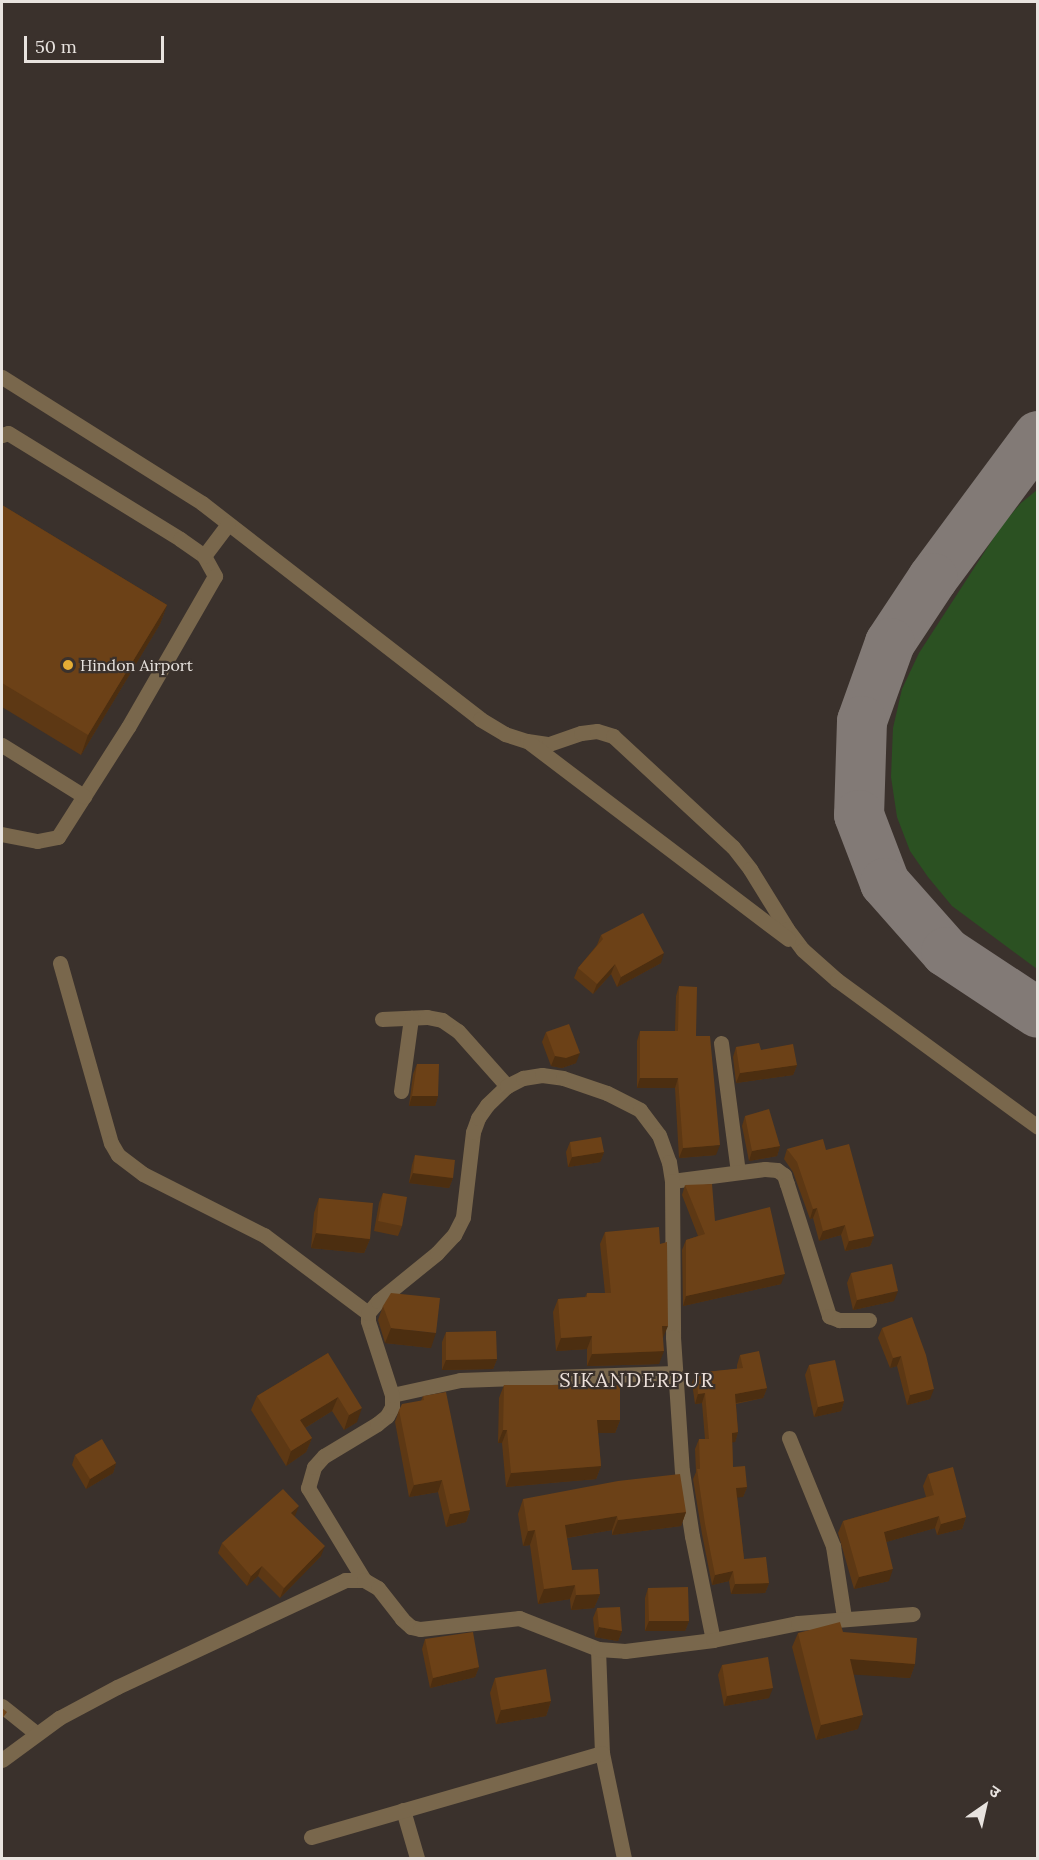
<!DOCTYPE html>
<meta charset="utf-8">
<style>
body{margin:0}
#map{position:relative;width:1039px;height:1860px;overflow:hidden;background:#3a312c;font-family:Lora,"Noto Sans Devanagari",serif}
div>[style]{position:absolute}
[style*='--x']{left:calc(var(--x)*1px);top:calc(var(--y)*1px);width:calc(var(--w)*1px);rotate:calc(var(--a)*1deg)}
.green>*{inset:0;background:#2b5122}
.taxiway>*{height:50px;margin:-25px;padding:0 25px;transform-origin:25px;border-radius:25px;background:#827a76}
.minor>*{height:15px;margin:-7.5px;padding:0 7.5px;transform-origin:7.5px;border-radius:7.5px;background:#79674c}
.wall>*{inset:0;background:#5d3814}
.shaded-wall>*{inset:0;background:#4c2e10}
.building>*{inset:0;background:#6c4117}
.dots>*{width:16px;height:16px;translate:-50% -50%;box-sizing:border-box;border:3px solid #3a312c;border-radius:50%}
span{translate:-50% -50%;white-space:nowrap;text-align:center;line-height:1.15;-webkit-text-stroke:4.5px #3a312c;paint-order:stroke}
.poi-label{font-size:16px;color:#e8e3df}
.left{translate:0 -50%;text-align:left}
.quarter-label{font-size:20px;color:#ede1db;letter-spacing:1.5px}
.frame{position:absolute;inset:0;border:3px solid #e8e3df;pointer-events:none}
.north{position:absolute;left:955px;top:1776px;width:60px;height:60px;-webkit-text-stroke:4px #3a312c;paint-order:stroke;rotate:34deg;font-size:16px;font-weight:700;line-height:24px;text-align:center;color:#e8e3df}
.north::after{content:'';display:block;margin:auto;width:21px;height:27px;background:#e8e3df;clip-path:polygon(50% 0,100% 100%,50% 72%,0 100%)}
.scale{position:absolute;left:24px;top:36px;width:140px;height:27px;box-sizing:border-box;border:3px solid #e8e3df;border-top:0;padding-left:8px;font-size:18px;line-height:21px;white-space:nowrap;color:#e8e3df;-webkit-text-stroke:4px #3a312c;paint-order:stroke}
</style>
<div id="map">
<div class="green">
<i style="clip-path:polygon(1037px 490px,1037px 969px,952px 906px,928px 877px,910px 851px,897px 817px,891px 777px,893px 728px,902px 689px,919px 653px,1002px 525px,1021px 503px)"></i>
</div>
<div class="taxiway">
<i style="--x:1038;--y:436;--w:177;--a:126.5"></i>
<i style="--x:933;--y:578;--w:78;--a:123.5"></i>
<i style="--x:890;--y:643;--w:83;--a:109.7"></i>
<i style="--x:862;--y:721;--w:94;--a:91.8"></i>
<i style="--x:859;--y:815;--w:73;--a:69.1"></i>
<i style="--x:885;--y:883;--w:92;--a:48.5"></i>
<i style="--x:946;--y:952;--w:110;--a:33.5"></i>
</div>
<div class="minor">
<i style="--x:2;--y:377;--w:236;--a:32.2"></i>
<i style="--x:202;--y:503;--w:352;--a:37.8"></i>
<i style="--x:480;--y:719;--w:29;--a:31"></i>
<i style="--x:505;--y:734;--w:23;--a:18"></i>
<i style="--x:527;--y:741;--w:22;--a:8"></i>
<i style="--x:549;--y:744;--w:34;--a:-19"></i>
<i style="--x:581;--y:733;--w:16;--a:-7"></i>
<i style="--x:597;--y:731;--w:17;--a:17"></i>
<i style="--x:613;--y:736;--w:163;--a:42.8"></i>
<i style="--x:733;--y:847;--w:28;--a:52"></i>
<i style="--x:750;--y:869;--w:70;--a:58.3"></i>
<i style="--x:787;--y:929;--w:26;--a:53"></i>
<i style="--x:803;--y:950;--w:45;--a:41.4"></i>
<i style="--x:837;--y:980;--w:249;--a:36.2"></i>
<i style="--x:2;--y:435;--w:6;--a:-18"></i>
<i style="--x:8;--y:433;--w:202;--a:31.6"></i>
<i style="--x:180;--y:539;--w:29;--a:35"></i>
<i style="--x:204;--y:556;--w:23;--a:61"></i>
<i style="--x:215;--y:576;--w:174;--a:119.9"></i>
<i style="--x:128;--y:727;--w:130;--a:122.5"></i>
<i style="--x:58;--y:837;--w:21;--a:169"></i>
<i style="--x:37;--y:841;--w:36;--a:-169"></i>
<i style="--x:204;--y:556;--w:40;--a:-53"></i>
<i style="--x:530;--y:743;--w:324;--a:37.2"></i>
<i style="--x:2;--y:745;--w:97;--a:31.9"></i>
<i style="--x:60;--y:963;--w:187;--a:74.2"></i>
<i style="--x:111;--y:1143;--w:14;--a:60"></i>
<i style="--x:118;--y:1155;--w:31;--a:37"></i>
<i style="--x:143;--y:1174;--w:136;--a:26.8"></i>
<i style="--x:264;--y:1235;--w:130;--a:36.9"></i>
<i style="--x:382;--y:1019;--w:45;--a:-2.5"></i>
<i style="--x:427;--y:1017;--w:15;--a:11"></i>
<i style="--x:442;--y:1020;--w:19;--a:35"></i>
<i style="--x:458;--y:1031;--w:74;--a:48.3"></i>
<i style="--x:721;--y:1043;--w:130;--a:82.5"></i>
<i style="--x:401;--y:1091;--w:74;--a:-82.2"></i>
<i style="--x:672;--y:1181;--w:94;--a:-7.4"></i>
<i style="--x:765;--y:1169;--w:12;--a:5"></i>
<i style="--x:777;--y:1170;--w:9;--a:36"></i>
<i style="--x:784;--y:1175;--w:9;--a:72"></i>
<i style="--x:787;--y:1184;--w:139;--a:72.3"></i>
<i style="--x:829;--y:1316;--w:11;--a:22"></i>
<i style="--x:839;--y:1320;--w:30;--a:0"></i>
<i style="--x:392;--y:1395;--w:70;--a:-12.4"></i>
<i style="--x:460;--y:1380;--w:215;--a:-1.9"></i>
<i style="--x:789;--y:1438;--w:117;--a:67.8"></i>
<i style="--x:833;--y:1546;--w:72;--a:81.2"></i>
<i style="--x:364;--y:1580;--w:108;--a:-121.3"></i>
<i style="--x:308;--y:1488;--w:22;--a:-74"></i>
<i style="--x:314;--y:1467;--w:15;--a:-48"></i>
<i style="--x:324;--y:1456;--w:62;--a:-31.1"></i>
<i style="--x:377;--y:1424;--w:13;--a:-39"></i>
<i style="--x:387;--y:1416;--w:10;--a:-61"></i>
<i style="--x:392;--y:1407;--w:12;--a:-90"></i>
<i style="--x:392;--y:1395;--w:78;--a:-108"></i>
<i style="--x:368;--y:1321;--w:8;--a:-90"></i>
<i style="--x:368;--y:1313;--w:16;--a:-50"></i>
<i style="--x:378;--y:1301;--w:76;--a:-39.1"></i>
<i style="--x:437;--y:1253;--w:25;--a:-47"></i>
<i style="--x:454;--y:1235;--w:20;--a:-63"></i>
<i style="--x:463;--y:1217;--w:86;--a:-83.3"></i>
<i style="--x:473;--y:1132;--w:15;--a:-70"></i>
<i style="--x:478;--y:1118;--w:16;--a:-55"></i>
<i style="--x:487;--y:1105;--w:28;--a:-44"></i>
<i style="--x:507;--y:1086;--w:18;--a:-27"></i>
<i style="--x:523;--y:1078;--w:19;--a:-9"></i>
<i style="--x:542;--y:1075;--w:21;--a:8"></i>
<i style="--x:563;--y:1078;--w:46;--a:18.8"></i>
<i style="--x:607;--y:1093;--w:37;--a:27"></i>
<i style="--x:640;--y:1110;--w:31;--a:53"></i>
<i style="--x:659;--y:1135;--w:29;--a:70"></i>
<i style="--x:669;--y:1162;--w:19;--a:81"></i>
<i style="--x:672;--y:1181;--w:156;--a:89.6"></i>
<i style="--x:673;--y:1337;--w:134;--a:86.2"></i>
<i style="--x:682;--y:1471;--w:66;--a:81.3"></i>
<i style="--x:692;--y:1536;--w:106;--a:78.6"></i>
<i style="--x:598;--y:1649;--w:104;--a:87.8"></i>
<i style="--x:602;--y:1753;--w:107;--a:78.2"></i>
<i style="--x:2;--y:1706;--w:43;--a:38.5"></i>
<i style="--x:2;--y:1760;--w:71;--a:-36.4"></i>
<i style="--x:59;--y:1718;--w:66;--a:-28.1"></i>
<i style="--x:117;--y:1687;--w:252;--a:-25.1"></i>
<i style="--x:345;--y:1580;--w:19;--a:0"></i>
<i style="--x:364;--y:1580;--w:16;--a:30"></i>
<i style="--x:378;--y:1588;--w:39;--a:52"></i>
<i style="--x:402;--y:1619;--w:12;--a:42"></i>
<i style="--x:411;--y:1627;--w:9;--a:13"></i>
<i style="--x:420;--y:1629;--w:100;--a:-6.3"></i>
<i style="--x:519;--y:1618;--w:85;--a:21.4"></i>
<i style="--x:598;--y:1649;--w:27;--a:4"></i>
<i style="--x:625;--y:1651;--w:89;--a:-7.1"></i>
<i style="--x:713;--y:1640;--w:87;--a:-11.3"></i>
<i style="--x:798;--y:1623;--w:115;--a:-4.5"></i>
<i style="--x:403;--y:1810;--w:50;--a:73.7"></i>
<i style="--x:311;--y:1837;--w:303;--a:-16.1"></i>
</div>
<div class="wall">
<i style="clip-path:polygon(2px 505px,167px 605px,160px 624px,81px 755px,2px 707px)"></i>
<i style="clip-path:polygon(601px 935px,661px 963px,617px 987px,611px 974px,593px 994px,574px 978px,578px 968px,597px 945px)"></i>
<i style="clip-path:polygon(679px 986px,696px 1036px,716px 1155px,679px 1158px,675px 1088px,637px 1088px,637px 1041px,640px 1031px,675px 1031px,676px 996px)"></i>
<i style="clip-path:polygon(546px 1032px,576px 1063px,562px 1068px,551px 1066px,542px 1042px)"></i>
<i style="clip-path:polygon(736px 1047px,761px 1050px,797px 1065px,793px 1075px,736px 1083px,733px 1057px)"></i>
<i style="clip-path:polygon(417px 1064px,438px 1096px,435px 1106px,409px 1106px,413px 1074px)"></i>
<i style="clip-path:polygon(745px 1116px,780px 1146px,777px 1156px,749px 1161px,742px 1126px)"></i>
<i style="clip-path:polygon(570px 1142px,604px 1152px,600px 1162px,568px 1167px,566px 1152px)"></i>
<i style="clip-path:polygon(787px 1149px,826px 1150px,874px 1236px,870px 1246px,845px 1251px,841px 1235px,819px 1241px,813px 1218px,810px 1219px,793px 1172px,784px 1159px)"></i>
<i style="clip-path:polygon(415px 1155px,453px 1178px,449px 1188px,409px 1183px,412px 1165px)"></i>
<i style="clip-path:polygon(685px 1185px,715px 1221px,781px 1284px,683px 1306px,682px 1250px,686px 1240px,698px 1236px,682px 1195px)"></i>
<i style="clip-path:polygon(383px 1193px,402px 1226px,398px 1236px,374px 1231px,379px 1203px)"></i>
<i style="clip-path:polygon(319px 1198px,370px 1239px,364px 1253px,311px 1248px,314px 1213px)"></i>
<i style="clip-path:polygon(605px 1232px,663px 1338px,659px 1364px,587px 1366px,587px 1349px,556px 1351px,553px 1312px,558px 1299px,585px 1297px,587px 1293px,605px 1293px,600px 1244px)"></i>
<i style="clip-path:polygon(851px 1273px,894px 1301px,853px 1310px,847px 1283px)"></i>
<i style="clip-path:polygon(383px 1306px,431px 1348px,385px 1343px,378px 1320px)"></i>
<i style="clip-path:polygon(882px 1328px,930px 1399px,907px 1405px,897px 1366px,890px 1368px,878px 1338px)"></i>
<i style="clip-path:polygon(446px 1332px,497px 1359px,493px 1369px,442px 1370px,442px 1342px)"></i>
<i style="clip-path:polygon(328px 1353px,357px 1422px,344px 1430px,332px 1411px,305px 1428px,312px 1438px,306px 1452px,286px 1466px,251px 1410px,257px 1396px)"></i>
<i style="clip-path:polygon(740px 1355px,767px 1388px,763px 1398px,736px 1404px,738px 1432px,735px 1442px,732px 1442px,733px 1467px,747px 1487px,743px 1497px,737px 1497px,744px 1559px,769px 1583px,765px 1593px,731px 1594px,729px 1581px,712px 1585px,702px 1534px,693px 1479px,696px 1472px,695px 1449px,699px 1439px,705px 1439px,702px 1403px,695px 1404px,692px 1383px,696px 1373px,737px 1369px,737px 1365px)"></i>
<i style="clip-path:polygon(809px 1365px,844px 1401px,841px 1411px,814px 1417px,805px 1375px)"></i>
<i style="clip-path:polygon(504px 1385px,620px 1420px,615px 1433px,598px 1433px,601px 1466px,596px 1479px,506px 1487px,502px 1443px,498px 1443px,499px 1398px)"></i>
<i style="clip-path:polygon(423px 1396px,470px 1510px,466px 1522px,446px 1527px,438px 1492px,409px 1497px,395px 1422px,399px 1410px,421px 1401px)"></i>
<i style="clip-path:polygon(75px 1455px,116px 1463px,113px 1473px,86px 1489px,72px 1465px)"></i>
<i style="clip-path:polygon(928px 1474px,966px 1517px,962px 1529px,937px 1535px,935px 1528px,886px 1542px,889px 1581px,854px 1589px,838px 1533px,843px 1521px,926px 1497px,923px 1486px)"></i>
<i style="clip-path:polygon(523px 1499px,686px 1512px,681px 1526px,612px 1535px,612px 1530px,567px 1538px,572px 1570px,600px 1594px,594px 1608px,571px 1610px,570px 1599px,538px 1604px,530px 1545px,523px 1546px,518px 1514px)"></i>
<i style="clip-path:polygon(295px 1516px,294px 1517px,321px 1556px,280px 1598px,258px 1576px,247px 1586px,218px 1553px,222px 1543px)"></i>
<i style="clip-path:polygon(648px 1588px,689px 1621px,685px 1631px,645px 1631px,645px 1598px)"></i>
<i style="clip-path:polygon(597px 1608px,622px 1631px,618px 1641px,595px 1637px,593px 1618px)"></i>
<i style="clip-path:polygon(843px 1632px,915px 1664px,910px 1678px,854px 1674px,858px 1729px,816px 1740px,792px 1647px,798px 1633px)"></i>
<i style="clip-path:polygon(425px 1639px,479px 1667px,475px 1677px,430px 1688px,422px 1649px)"></i>
<i style="clip-path:polygon(722px 1665px,769px 1698px,724px 1706px,718px 1675px)"></i>
<i style="clip-path:polygon(495px 1678px,551px 1701px,546px 1716px,496px 1724px,490px 1693px)"></i>
</div>
<div class="shaded-wall">
<i style="clip-path:polygon(167px 605px,160px 624px,81px 755px,88px 735px)"></i>
<i style="clip-path:polygon(664px 953px,661px 963px,617px 987px,621px 977px)"></i>
<i style="clip-path:polygon(615px 964px,611px 974px,593px 994px,597px 984px)"></i>
<i style="clip-path:polygon(580px 1053px,576px 1063px,562px 1068px,551px 1066px,555px 1056px)"></i>
<i style="clip-path:polygon(797px 1065px,793px 1075px,736px 1083px,740px 1073px)"></i>
<i style="clip-path:polygon(640px 1078px,678px 1078px,675px 1088px,637px 1088px)"></i>
<i style="clip-path:polygon(412px 1096px,438px 1096px,435px 1106px,409px 1106px)"></i>
<i style="clip-path:polygon(720px 1145px,716px 1155px,679px 1158px,683px 1148px)"></i>
<i style="clip-path:polygon(780px 1146px,777px 1156px,749px 1161px,752px 1151px)"></i>
<i style="clip-path:polygon(604px 1152px,600px 1162px,568px 1167px,572px 1157px)"></i>
<i style="clip-path:polygon(413px 1173px,453px 1178px,449px 1188px,409px 1183px)"></i>
<i style="clip-path:polygon(817px 1208px,813px 1218px,810px 1219px,813px 1209px)"></i>
<i style="clip-path:polygon(845px 1225px,841px 1235px,819px 1241px,823px 1231px)"></i>
<i style="clip-path:polygon(316px 1233px,370px 1239px,364px 1253px,311px 1248px)"></i>
<i style="clip-path:polygon(874px 1236px,870px 1246px,845px 1251px,849px 1241px)"></i>
<i style="clip-path:polygon(785px 1274px,781px 1284px,683px 1306px,686px 1296px)"></i>
<i style="clip-path:polygon(898px 1291px,894px 1301px,853px 1310px,857px 1300px)"></i>
<i style="clip-path:polygon(662px 1326px,668px 1326px,663px 1338px,657px 1339px)"></i>
<i style="clip-path:polygon(391px 1328px,436px 1333px,431px 1348px,385px 1343px)"></i>
<i style="clip-path:polygon(592px 1336px,587px 1349px,556px 1351px,561px 1338px)"></i>
<i style="clip-path:polygon(664px 1351px,659px 1364px,587px 1366px,592px 1354px)"></i>
<i style="clip-path:polygon(901px 1356px,897px 1366px,890px 1368px,893px 1358px)"></i>
<i style="clip-path:polygon(497px 1359px,493px 1369px,442px 1370px,446px 1360px)"></i>
<i style="clip-path:polygon(767px 1388px,763px 1398px,731px 1404px,735px 1394px)"></i>
<i style="clip-path:polygon(934px 1389px,930px 1399px,907px 1405px,910px 1395px)"></i>
<i style="clip-path:polygon(705px 1393px,702px 1403px,695px 1404px,698px 1394px)"></i>
<i style="clip-path:polygon(338px 1397px,332px 1411px,295px 1434px,300px 1420px)"></i>
<i style="clip-path:polygon(844px 1401px,841px 1411px,814px 1417px,818px 1407px)"></i>
<i style="clip-path:polygon(362px 1408px,357px 1422px,344px 1430px,349px 1415px)"></i>
<i style="clip-path:polygon(597px 1420px,620px 1420px,615px 1433px,592px 1433px)"></i>
<i style="clip-path:polygon(503px 1430px,507px 1430px,502px 1443px,498px 1443px)"></i>
<i style="clip-path:polygon(738px 1432px,735px 1442px,728px 1443px,732px 1433px)"></i>
<i style="clip-path:polygon(312px 1438px,306px 1452px,286px 1466px,291px 1451px)"></i>
<i style="clip-path:polygon(116px 1463px,113px 1473px,86px 1489px,90px 1479px)"></i>
<i style="clip-path:polygon(601px 1466px,596px 1479px,506px 1487px,511px 1473px)"></i>
<i style="clip-path:polygon(442px 1480px,438px 1492px,409px 1497px,414px 1485px)"></i>
<i style="clip-path:polygon(747px 1487px,743px 1497px,733px 1498px,736px 1488px)"></i>
<i style="clip-path:polygon(299px 1506px,295px 1516px,287px 1523px,291px 1513px)"></i>
<i style="clip-path:polygon(470px 1510px,466px 1522px,446px 1527px,450px 1514px)"></i>
<i style="clip-path:polygon(686px 1512px,681px 1526px,612px 1535px,618px 1520px)"></i>
<i style="clip-path:polygon(617px 1516px,612px 1530px,560px 1539px,565px 1525px)"></i>
<i style="clip-path:polygon(939px 1516px,935px 1528px,879px 1544px,884px 1532px)"></i>
<i style="clip-path:polygon(966px 1517px,962px 1529px,937px 1535px,941px 1524px)"></i>
<i style="clip-path:polygon(535px 1530px,530px 1545px,523px 1546px,528px 1531px)"></i>
<i style="clip-path:polygon(325px 1546px,321px 1556px,280px 1598px,284px 1588px)"></i>
<i style="clip-path:polygon(262px 1566px,258px 1576px,247px 1586px,251px 1576px)"></i>
<i style="clip-path:polygon(893px 1569px,889px 1581px,854px 1589px,859px 1577px)"></i>
<i style="clip-path:polygon(733px 1571px,729px 1581px,712px 1585px,715px 1575px)"></i>
<i style="clip-path:polygon(769px 1583px,765px 1593px,731px 1594px,735px 1584px)"></i>
<i style="clip-path:polygon(575px 1585px,570px 1599px,538px 1604px,544px 1589px)"></i>
<i style="clip-path:polygon(600px 1594px,594px 1608px,571px 1610px,576px 1595px)"></i>
<i style="clip-path:polygon(649px 1621px,689px 1621px,685px 1631px,645px 1631px)"></i>
<i style="clip-path:polygon(599px 1627px,622px 1631px,618px 1641px,595px 1637px)"></i>
<i style="clip-path:polygon(850px 1659px,915px 1664px,910px 1678px,844px 1674px)"></i>
<i style="clip-path:polygon(479px 1667px,475px 1677px,430px 1688px,433px 1678px)"></i>
<i style="clip-path:polygon(773px 1688px,769px 1698px,724px 1706px,727px 1696px)"></i>
<i style="clip-path:polygon(551px 1701px,546px 1716px,496px 1724px,501px 1710px)"></i>
<i style="clip-path:polygon(863px 1715px,858px 1729px,816px 1740px,821px 1725px)"></i>
</div>
<div class="building">
<i style="clip-path:polygon(2px 505px,167px 605px,88px 735px,2px 683px)"></i>
<i style="clip-path:polygon(643px 913px,664px 953px,621px 977px,615px 964px,597px 984px,578px 968px,603px 939px,601px 935px)"></i>
<i style="clip-path:polygon(679px 986px,697px 987px,696px 1036px,710px 1036px,720px 1145px,683px 1148px,678px 1078px,640px 1078px,640px 1031px,678px 1031px)"></i>
<i style="clip-path:polygon(569px 1024px,580px 1053px,566px 1058px,555px 1056px,546px 1032px)"></i>
<i style="clip-path:polygon(759px 1043px,761px 1050px,793px 1044px,797px 1065px,740px 1073px,736px 1047px)"></i>
<i style="clip-path:polygon(417px 1064px,439px 1064px,438px 1096px,412px 1096px)"></i>
<i style="clip-path:polygon(769px 1109px,780px 1146px,752px 1151px,745px 1116px)"></i>
<i style="clip-path:polygon(601px 1137px,604px 1152px,572px 1157px,570px 1142px)"></i>
<i style="clip-path:polygon(823px 1139px,826px 1150px,849px 1144px,874px 1236px,849px 1241px,845px 1225px,823px 1231px,817px 1208px,813px 1209px,797px 1162px,787px 1149px)"></i>
<i style="clip-path:polygon(415px 1155px,455px 1160px,453px 1178px,413px 1173px)"></i>
<i style="clip-path:polygon(712px 1184px,715px 1221px,770px 1207px,785px 1274px,686px 1296px,686px 1240px,705px 1234px,685px 1185px)"></i>
<i style="clip-path:polygon(383px 1193px,407px 1197px,402px 1226px,378px 1221px)"></i>
<i style="clip-path:polygon(319px 1198px,373px 1203px,370px 1239px,316px 1233px)"></i>
<i style="clip-path:polygon(659px 1227px,660px 1244px,667px 1242px,668px 1326px,662px 1326px,664px 1351px,592px 1354px,592px 1336px,561px 1338px,558px 1299px,587px 1297px,587px 1293px,611px 1293px,605px 1232px)"></i>
<i style="clip-path:polygon(892px 1264px,898px 1291px,857px 1300px,851px 1273px)"></i>
<i style="clip-path:polygon(391px 1293px,440px 1298px,436px 1333px,391px 1328px,383px 1306px)"></i>
<i style="clip-path:polygon(912px 1317px,926px 1355px,934px 1389px,910px 1395px,901px 1356px,893px 1358px,882px 1328px)"></i>
<i style="clip-path:polygon(496px 1331px,497px 1359px,446px 1360px,446px 1332px)"></i>
<i style="clip-path:polygon(759px 1351px,767px 1388px,735px 1394px,738px 1432px,732px 1433px,733px 1467px,745px 1466px,747px 1487px,736px 1488px,744px 1559px,766px 1557px,769px 1583px,735px 1584px,733px 1571px,715px 1575px,705px 1524px,697px 1469px,700px 1469px,699px 1439px,709px 1439px,705px 1393px,698px 1394px,696px 1373px,743px 1368px,740px 1355px)"></i>
<i style="clip-path:polygon(328px 1353px,362px 1408px,349px 1415px,338px 1397px,300px 1420px,312px 1438px,291px 1451px,257px 1396px)"></i>
<i style="clip-path:polygon(835px 1360px,844px 1401px,818px 1407px,809px 1365px)"></i>
<i style="clip-path:polygon(504px 1385px,620px 1385px,620px 1420px,597px 1420px,601px 1466px,511px 1473px,507px 1430px,503px 1430px)"></i>
<i style="clip-path:polygon(446px 1392px,470px 1510px,450px 1514px,442px 1480px,414px 1485px,399px 1410px,402px 1404px,424px 1400px,423px 1396px)"></i>
<i style="clip-path:polygon(102px 1439px,116px 1463px,90px 1479px,75px 1455px)"></i>
<i style="clip-path:polygon(953px 1467px,966px 1517px,941px 1524px,939px 1516px,884px 1532px,893px 1569px,859px 1577px,843px 1521px,934px 1495px,928px 1474px)"></i>
<i style="clip-path:polygon(680px 1474px,686px 1512px,618px 1520px,617px 1516px,565px 1525px,572px 1570px,598px 1569px,600px 1594px,576px 1595px,575px 1585px,544px 1589px,535px 1530px,528px 1531px,523px 1499px,618px 1481px)"></i>
<i style="clip-path:polygon(283px 1489px,299px 1506px,291px 1513px,325px 1546px,284px 1588px,262px 1566px,251px 1576px,222px 1543px)"></i>
<i style="clip-path:polygon(688px 1587px,689px 1621px,649px 1621px,648px 1588px)"></i>
<i style="clip-path:polygon(620px 1607px,622px 1631px,599px 1627px,597px 1608px)"></i>
<i style="clip-path:polygon(840px 1622px,843px 1632px,917px 1638px,915px 1664px,850px 1659px,863px 1715px,821px 1725px,798px 1633px)"></i>
<i style="clip-path:polygon(473px 1632px,479px 1667px,433px 1678px,425px 1639px)"></i>
<i style="clip-path:polygon(768px 1657px,773px 1688px,727px 1696px,722px 1665px)"></i>
<i style="clip-path:polygon(546px 1669px,551px 1701px,501px 1710px,495px 1678px)"></i>
<i style="clip-path:polygon(2px 1708px,7px 1712px,2px 1719px)"></i>
</div>
<div class="dots">
<i style="left:68px;top:665px;background:#e5ad35"></i>
</div>
<div class="poi-label">
<span class="left" style="left:80px;top:665px">Hindon Airport</span>
</div>
<div class="quarter-label">
<span style="left:637px;top:1379px">SIKANDERPUR</span>
</div>
<div class="frame"></div>
<div class="north">उ</div>
<div class="scale">50 m</div>
</div>
